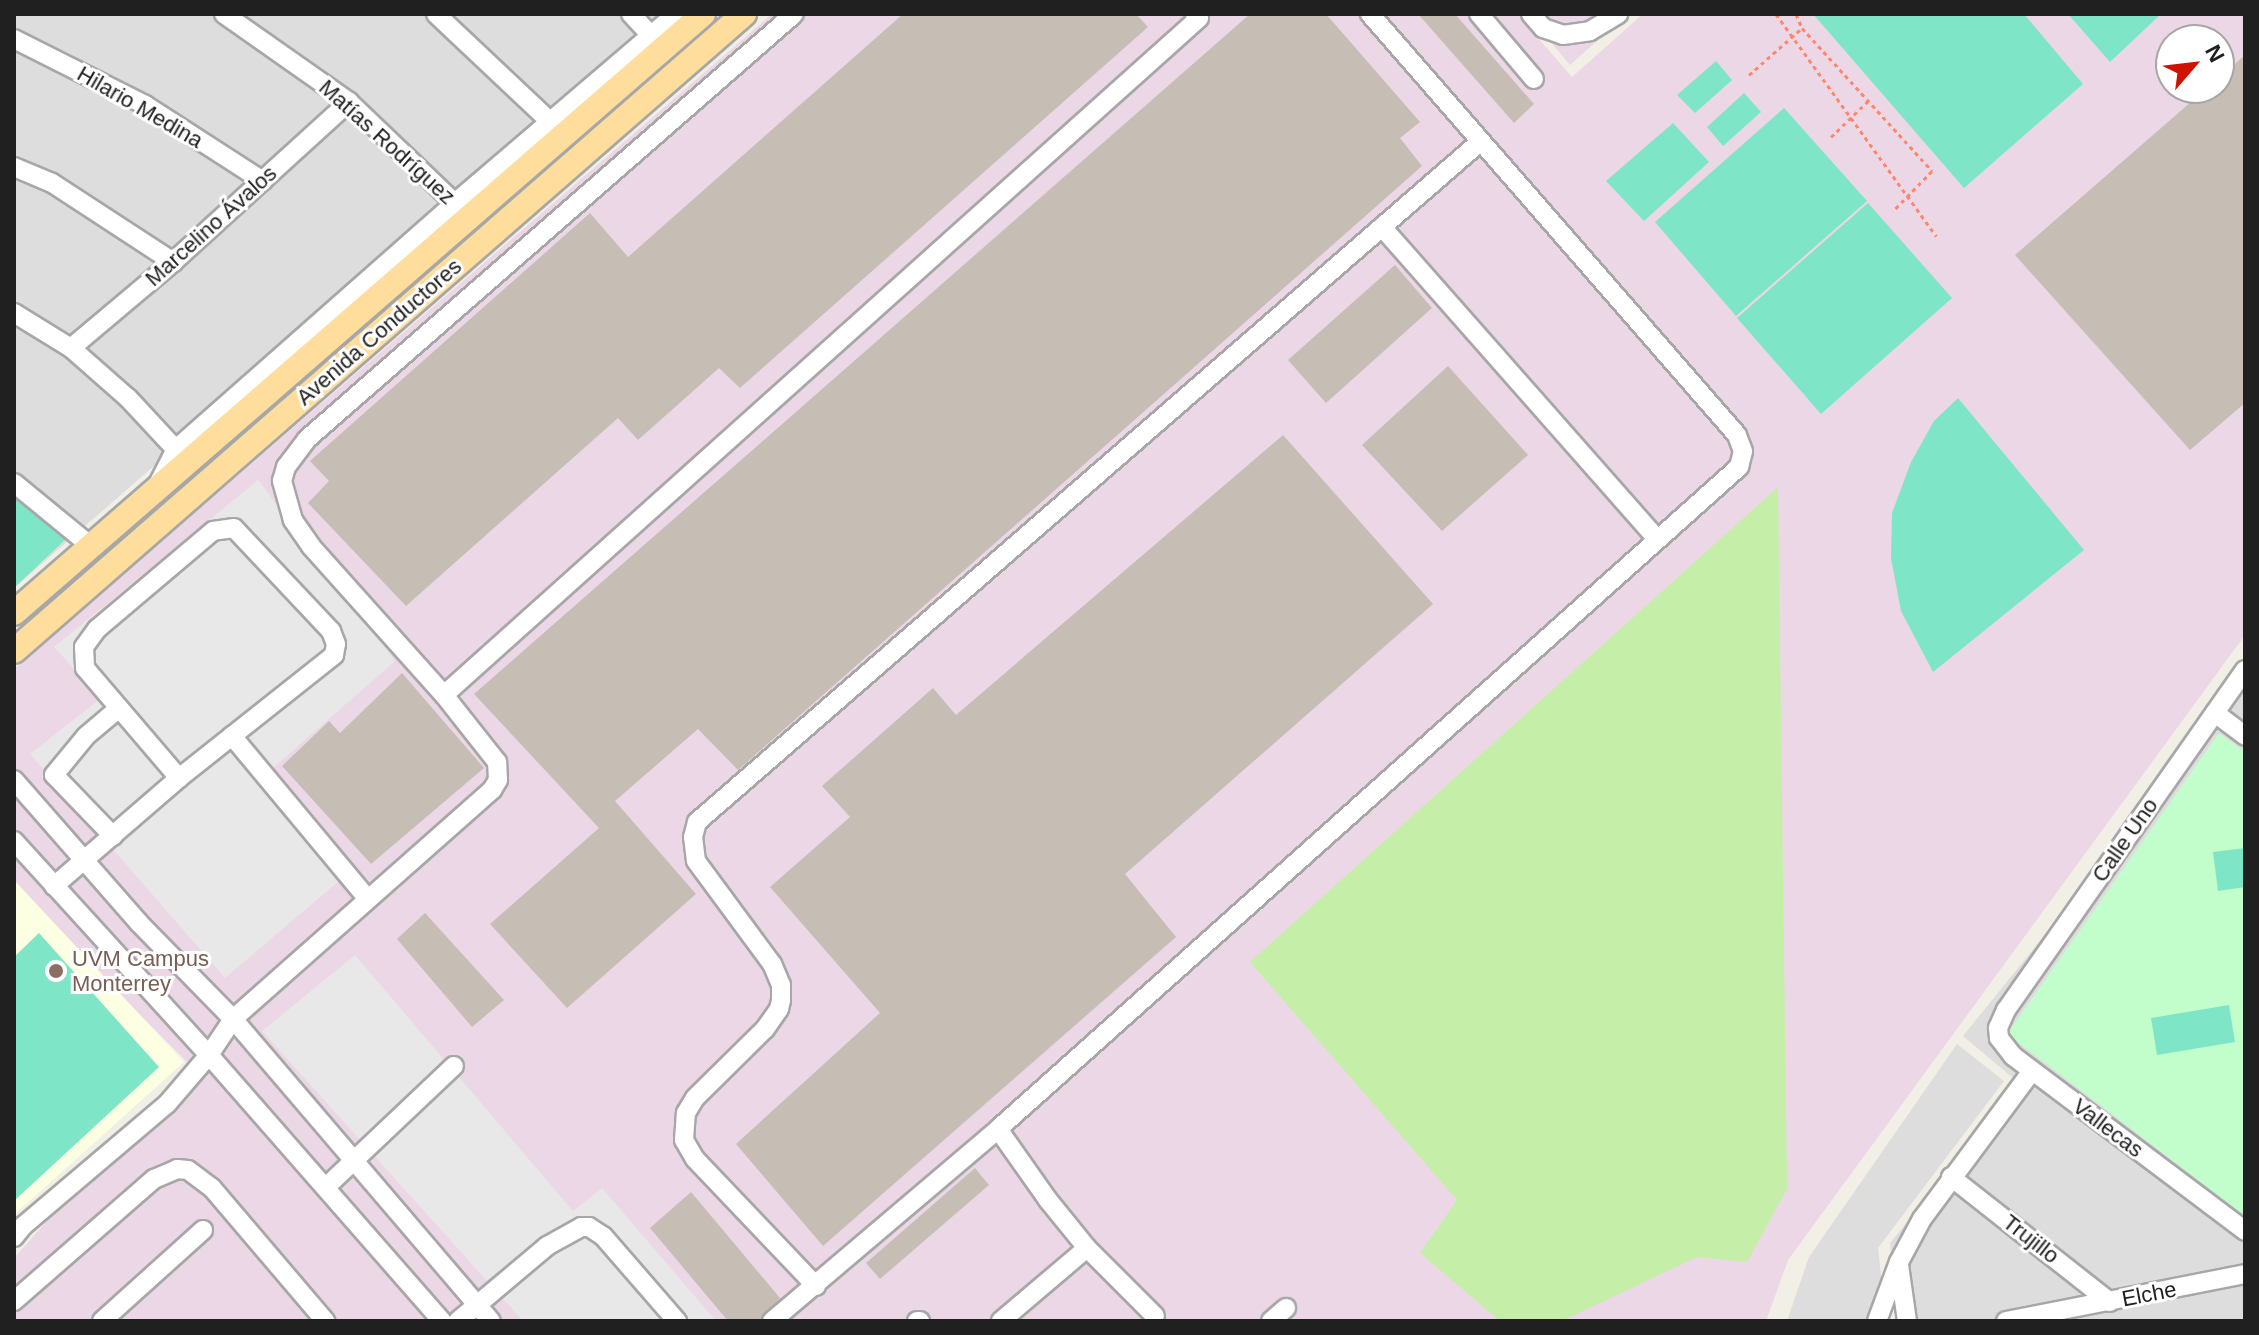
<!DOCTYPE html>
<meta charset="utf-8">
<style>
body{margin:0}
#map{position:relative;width:2259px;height:1335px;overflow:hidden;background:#f1efe6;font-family:Arial,sans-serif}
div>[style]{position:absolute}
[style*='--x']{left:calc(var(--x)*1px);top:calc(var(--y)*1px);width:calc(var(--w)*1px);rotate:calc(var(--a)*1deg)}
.residential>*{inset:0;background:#dedddd}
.industrial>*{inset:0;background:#ebd7e5}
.education>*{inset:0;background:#fcffe1}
.grass>*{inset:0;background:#c5efa9}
.park>*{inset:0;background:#c1fecb}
.pitch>*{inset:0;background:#7ee6c7}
.parking>*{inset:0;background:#e8e8e8}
.building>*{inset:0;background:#c6beb5}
.path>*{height:3px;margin-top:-1.5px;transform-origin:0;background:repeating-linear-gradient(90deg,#ff8669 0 4px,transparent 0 8px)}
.roads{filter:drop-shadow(2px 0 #a7a7a7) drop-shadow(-2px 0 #a7a7a7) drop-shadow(0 2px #a7a7a7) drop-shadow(0 -2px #a7a7a7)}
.minor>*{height:18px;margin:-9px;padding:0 9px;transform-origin:9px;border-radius:9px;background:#fff}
.major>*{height:24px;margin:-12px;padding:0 12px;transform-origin:12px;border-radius:12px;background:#ffde9d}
.dots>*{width:22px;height:22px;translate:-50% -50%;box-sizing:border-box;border:4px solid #fff;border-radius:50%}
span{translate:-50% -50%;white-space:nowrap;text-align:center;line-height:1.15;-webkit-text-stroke:6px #fff;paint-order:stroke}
.street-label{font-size:22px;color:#202020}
.education-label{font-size:22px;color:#785e54}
.left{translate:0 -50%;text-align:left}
.frame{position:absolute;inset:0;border:16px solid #202020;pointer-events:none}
.north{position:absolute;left:2155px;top:24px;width:80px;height:80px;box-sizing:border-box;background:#fff;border:2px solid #a6a6a6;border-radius:50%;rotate:62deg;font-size:22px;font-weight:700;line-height:32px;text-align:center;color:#202020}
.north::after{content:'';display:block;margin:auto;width:28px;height:36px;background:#d01300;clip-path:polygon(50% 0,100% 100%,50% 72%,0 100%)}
</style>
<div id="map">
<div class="residential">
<i style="clip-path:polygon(14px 14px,672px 14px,14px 588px)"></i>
<i style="clip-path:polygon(2245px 687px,2245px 1321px,1895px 1321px,1890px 1243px,2020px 1084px,1963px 1036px)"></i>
<i style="clip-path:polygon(1957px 1044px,2004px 1081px,1878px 1248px,1886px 1321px,1787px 1321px,1809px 1257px)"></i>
</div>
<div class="industrial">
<i style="clip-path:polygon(evenodd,772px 14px,1517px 14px,1572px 77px,1643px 14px,2245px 14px,2245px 635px,1788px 1260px,1766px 1321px,14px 1321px,14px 1258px,188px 1063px,14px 888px,14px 669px,772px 14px,2171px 40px,2219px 40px,2219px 88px,2171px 88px,2171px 40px)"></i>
<i style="clip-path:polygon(1527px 14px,1627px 14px,1570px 65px)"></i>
</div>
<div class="education">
<i style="clip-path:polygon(14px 880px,184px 1062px,14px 1215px)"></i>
</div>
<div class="grass">
<i style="clip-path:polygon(1778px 487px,1787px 1189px,1747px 1262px,1697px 1257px,1562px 1321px,1500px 1321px,1420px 1253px,1457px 1200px,1250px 962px)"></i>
</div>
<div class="park">
<i style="clip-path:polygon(2219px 733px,2245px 752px,2245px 1216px,2007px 1034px)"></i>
</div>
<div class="pitch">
<i style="clip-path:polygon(1813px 14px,2024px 14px,2083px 84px,1964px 188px)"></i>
<i style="clip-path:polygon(2068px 14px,2161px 14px,2110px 62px)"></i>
<i style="clip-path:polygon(1716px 61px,1732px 80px,1695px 113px,1677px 95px)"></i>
<i style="clip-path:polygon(1744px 93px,1761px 112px,1723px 146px,1707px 127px)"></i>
<i style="clip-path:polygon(1784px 108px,1867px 201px,1736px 316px,1655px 222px)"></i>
<i style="clip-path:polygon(1673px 123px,1709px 162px,1644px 221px,1606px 181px)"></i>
<i style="clip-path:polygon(1868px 203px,1952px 298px,1821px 414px,1737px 318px)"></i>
<i style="clip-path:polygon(1958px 398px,2084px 550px,1933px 672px,1901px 611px,1891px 558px,1892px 513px,1911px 462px,1934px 421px)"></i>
<i style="clip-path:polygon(14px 492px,68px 537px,14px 588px)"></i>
<i style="clip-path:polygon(2245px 848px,2245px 887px,2218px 891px,2213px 852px)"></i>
<i style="clip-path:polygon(39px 933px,159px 1067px,14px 1201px,14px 957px)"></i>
<i style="clip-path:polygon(2229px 1005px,2235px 1042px,2157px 1055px,2151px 1018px)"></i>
</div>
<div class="parking">
<i style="clip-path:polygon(258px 480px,395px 661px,272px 769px,352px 870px,225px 978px,30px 754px,101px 698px,54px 647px)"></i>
<i style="clip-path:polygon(355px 955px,573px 1211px,602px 1188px,716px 1321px,523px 1321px,262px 1031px)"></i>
</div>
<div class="building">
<i style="clip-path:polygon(903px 14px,1136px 14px,1148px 27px,740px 388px,719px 368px,638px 440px,618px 418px,406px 606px,308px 503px,329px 481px,310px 461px,590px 213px,628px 257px)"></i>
<i style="clip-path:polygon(1250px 14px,1326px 14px,1420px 122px,1400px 138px,1422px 166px,738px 770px,698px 729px,615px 801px,696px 894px,567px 1008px,490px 924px,599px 828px,474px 694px)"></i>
<i style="clip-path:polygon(1418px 14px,1455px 14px,1534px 104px,1514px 123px)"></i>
<i style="clip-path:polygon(2245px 55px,2245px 403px,2190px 450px,2015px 255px,2207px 88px,2219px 88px,2219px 78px)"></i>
<i style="clip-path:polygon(1395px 265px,1432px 308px,1326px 403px,1288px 360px)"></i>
<i style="clip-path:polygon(1448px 366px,1528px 455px,1442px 531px,1362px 445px)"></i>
<i style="clip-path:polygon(1283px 435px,1433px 604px,1125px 874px,1176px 937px,823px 1246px,736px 1144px,880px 1013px,770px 887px,850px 817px,822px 786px,933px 688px,956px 715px)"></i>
<i style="clip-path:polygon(402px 673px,484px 768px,371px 864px,282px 766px,329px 721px,340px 733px)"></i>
<i style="clip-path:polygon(425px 913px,504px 1000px,472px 1027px,397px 939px)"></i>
<i style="clip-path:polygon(975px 1168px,989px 1185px,880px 1279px,866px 1263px)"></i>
<i style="clip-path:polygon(691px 1192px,780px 1298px,759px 1321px,728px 1321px,650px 1228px)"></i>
</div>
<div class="path">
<i style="--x:1776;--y:14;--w:274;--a:54.2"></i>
<i style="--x:1796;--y:14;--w:15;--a:67"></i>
<i style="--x:1802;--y:28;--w:193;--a:47.7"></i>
<i style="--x:1932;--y:171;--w:56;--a:134.3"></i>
<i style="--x:1749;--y:75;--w:71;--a:-41.6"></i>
<i style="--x:1831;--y:137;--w:52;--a:-44.2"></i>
</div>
<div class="roads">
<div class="minor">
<i style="--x:224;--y:14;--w:153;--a:35.1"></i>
<i style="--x:349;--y:102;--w:156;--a:43.7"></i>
<i style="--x:436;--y:14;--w:169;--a:43.3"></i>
<i style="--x:631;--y:14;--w:41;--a:47"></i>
<i style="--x:1479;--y:14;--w:85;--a:49.8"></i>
<i style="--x:1531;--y:14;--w:18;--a:49"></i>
<i style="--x:1543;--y:28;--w:21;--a:19"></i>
<i style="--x:1563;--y:35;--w:27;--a:-8"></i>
<i style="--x:1590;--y:31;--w:33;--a:-31"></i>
<i style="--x:14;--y:39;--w:147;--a:26.7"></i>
<i style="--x:145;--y:105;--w:140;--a:32.8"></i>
<i style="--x:14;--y:167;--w:41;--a:22.8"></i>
<i style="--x:52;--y:183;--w:145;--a:33.1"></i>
<i style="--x:1382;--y:227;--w:414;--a:48.6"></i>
<i style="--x:14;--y:313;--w:67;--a:31.6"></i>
<i style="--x:71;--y:348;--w:76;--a:41.3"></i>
<i style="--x:128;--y:398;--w:78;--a:47.1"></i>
<i style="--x:71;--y:348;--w:133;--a:-40.1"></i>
<i style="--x:173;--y:262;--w:238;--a:-42.3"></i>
<i style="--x:14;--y:483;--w:101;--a:39.4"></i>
<i style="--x:157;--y:486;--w:42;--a:-62.8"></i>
<i style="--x:176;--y:449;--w:373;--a:-41.4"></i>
<i style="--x:456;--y:202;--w:289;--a:-40.5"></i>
<i style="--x:2245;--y:670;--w:416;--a:125.1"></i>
<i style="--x:2006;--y:1010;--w:20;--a:114"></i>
<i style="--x:1998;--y:1028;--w:10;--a:84"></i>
<i style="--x:1999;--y:1038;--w:23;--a:52"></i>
<i style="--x:2013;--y:1056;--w:291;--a:37"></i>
<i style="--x:444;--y:695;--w:200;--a:-131.8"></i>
<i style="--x:311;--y:546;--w:32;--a:-125"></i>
<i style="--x:293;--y:520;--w:41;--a:-105.8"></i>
<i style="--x:282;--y:481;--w:15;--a:-74"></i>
<i style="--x:286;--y:467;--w:35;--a:-53"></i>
<i style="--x:307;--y:439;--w:646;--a:-41.11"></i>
<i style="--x:2215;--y:713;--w:38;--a:37"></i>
<i style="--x:232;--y:736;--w:212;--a:50.2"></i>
<i style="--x:14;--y:780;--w:190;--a:48.8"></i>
<i style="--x:139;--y:923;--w:134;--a:45.6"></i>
<i style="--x:233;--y:1019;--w:397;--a:49.5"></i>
<i style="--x:113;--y:836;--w:85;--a:-134"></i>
<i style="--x:54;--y:775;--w:50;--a:-50.6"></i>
<i style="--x:86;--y:736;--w:42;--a:-40.2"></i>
<i style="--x:14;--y:841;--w:290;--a:47.7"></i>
<i style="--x:209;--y:1055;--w:354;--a:48.8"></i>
<i style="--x:54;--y:886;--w:165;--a:-40.8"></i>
<i style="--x:179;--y:778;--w:198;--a:-38.4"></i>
<i style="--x:334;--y:655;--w:11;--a:-80"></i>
<i style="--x:336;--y:644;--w:14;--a:-111"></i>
<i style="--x:331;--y:631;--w:141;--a:-133.3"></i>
<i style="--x:234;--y:528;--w:21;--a:172"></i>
<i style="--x:213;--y:531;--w:152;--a:139.8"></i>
<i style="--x:97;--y:629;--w:22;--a:126"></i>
<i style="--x:84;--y:647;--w:21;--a:87"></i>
<i style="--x:85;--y:668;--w:145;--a:49.5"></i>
<i style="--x:998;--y:1129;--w:87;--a:54.8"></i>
<i style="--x:1048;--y:1200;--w:62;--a:50.9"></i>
<i style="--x:1087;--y:1248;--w:113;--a:139.7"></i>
<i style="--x:1951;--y:1177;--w:202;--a:38.2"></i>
<i style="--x:326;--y:1187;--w:176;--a:-43.4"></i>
<i style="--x:14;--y:1237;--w:14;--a:-51"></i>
<i style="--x:23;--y:1226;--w:189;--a:-40.3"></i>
<i style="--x:167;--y:1104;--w:65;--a:-49.4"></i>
<i style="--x:209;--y:1055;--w:43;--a:-56.3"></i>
<i style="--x:233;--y:1019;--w:346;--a:-41.5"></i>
<i style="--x:492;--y:790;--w:12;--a:-59"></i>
<i style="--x:498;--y:780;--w:18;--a:-93"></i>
<i style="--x:497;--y:762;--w:85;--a:-128.3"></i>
<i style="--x:444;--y:695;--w:1014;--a:-41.88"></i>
<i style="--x:1199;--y:18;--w:6;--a:-135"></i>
<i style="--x:1087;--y:1248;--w:96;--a:45"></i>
<i style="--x:1899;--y:1265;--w:57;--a:81.9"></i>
<i style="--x:816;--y:1286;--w:175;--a:-133.6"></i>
<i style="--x:695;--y:1159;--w:22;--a:-120"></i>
<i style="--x:684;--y:1140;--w:27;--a:-86"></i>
<i style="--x:686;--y:1113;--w:17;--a:-59"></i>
<i style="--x:695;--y:1098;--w:98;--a:-44.6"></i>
<i style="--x:765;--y:1029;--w:24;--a:-55"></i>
<i style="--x:779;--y:1009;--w:9;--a:-77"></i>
<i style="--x:781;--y:1000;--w:15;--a:-90"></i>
<i style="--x:781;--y:985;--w:23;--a:-113"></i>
<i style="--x:772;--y:964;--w:128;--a:-126.4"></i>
<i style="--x:696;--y:861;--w:24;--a:-97"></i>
<i style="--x:693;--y:837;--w:16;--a:-75"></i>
<i style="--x:697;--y:822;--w:1038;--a:-40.98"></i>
<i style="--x:14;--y:1301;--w:186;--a:-41.1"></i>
<i style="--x:154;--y:1179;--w:25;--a:-23"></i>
<i style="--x:177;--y:1169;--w:11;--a:5"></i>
<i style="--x:188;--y:1170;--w:30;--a:37"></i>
<i style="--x:212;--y:1188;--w:175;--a:49.6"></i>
<i style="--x:102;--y:1321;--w:136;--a:-42"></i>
<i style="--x:458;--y:1321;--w:116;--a:-40.1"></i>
<i style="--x:547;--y:1246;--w:39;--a:-29"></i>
<i style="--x:581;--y:1227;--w:8;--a:0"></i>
<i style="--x:589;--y:1227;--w:17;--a:33"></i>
<i style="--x:603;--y:1236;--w:113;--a:49"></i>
<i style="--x:772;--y:1321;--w:297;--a:-40.3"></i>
<i style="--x:998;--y:1129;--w:994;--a:-41.78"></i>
<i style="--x:1739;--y:467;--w:16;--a:-76"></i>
<i style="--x:1743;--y:451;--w:17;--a:-111"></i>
<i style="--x:1737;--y:435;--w:559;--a:-131.08"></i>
<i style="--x:917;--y:1321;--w:3;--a:0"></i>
<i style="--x:1271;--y:1321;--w:20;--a:-41"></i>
<i style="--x:1877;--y:1321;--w:63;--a:-69.6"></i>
<i style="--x:1899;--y:1262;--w:49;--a:-61.9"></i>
<i style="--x:1922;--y:1219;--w:184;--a:-53.4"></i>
<i style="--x:2006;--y:1321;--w:244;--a:-11.1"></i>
</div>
<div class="major">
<i style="--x:14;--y:613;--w:913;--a:-41"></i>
<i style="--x:14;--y:651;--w:969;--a:-41.11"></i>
</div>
</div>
<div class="dots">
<i style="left:56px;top:971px;background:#8d6e63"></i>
</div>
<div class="street-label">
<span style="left:140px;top:107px;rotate:30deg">Hilario Medina</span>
<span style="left:387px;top:142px;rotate:42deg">Matías Rodríguez</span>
<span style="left:211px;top:226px;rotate:-42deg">Marcelino Ávalos</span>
<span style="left:379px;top:332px;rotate:-41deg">Avenida Conductores</span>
<span style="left:2125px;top:840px;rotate:-55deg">Calle Uno</span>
<span style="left:2108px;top:1128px;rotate:37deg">Vallecas</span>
<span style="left:2031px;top:1239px;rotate:38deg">Trujillo</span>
<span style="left:2149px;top:1294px;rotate:-11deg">Elche</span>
</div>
<div class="education-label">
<span class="left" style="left:72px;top:971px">UVM Campus<br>Monterrey</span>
</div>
<div class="frame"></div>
<div class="north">N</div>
</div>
